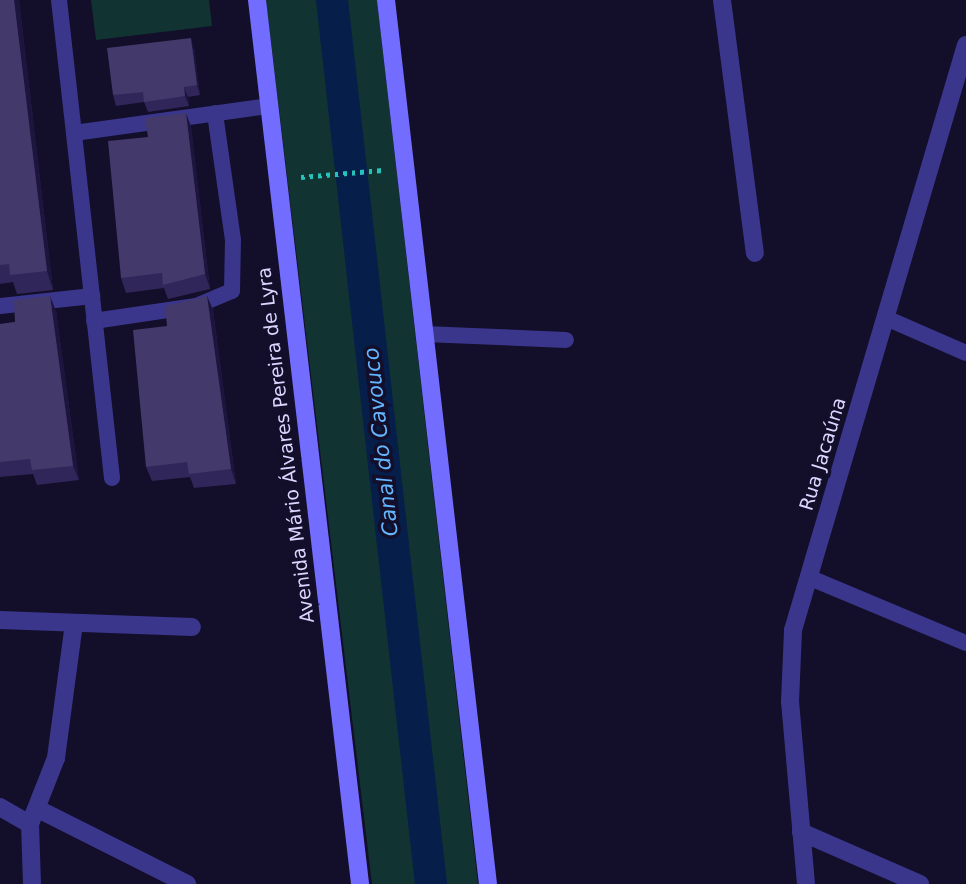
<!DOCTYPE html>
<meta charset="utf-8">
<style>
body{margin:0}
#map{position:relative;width:966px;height:884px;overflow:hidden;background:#130e29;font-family:"DejaVu Sans",sans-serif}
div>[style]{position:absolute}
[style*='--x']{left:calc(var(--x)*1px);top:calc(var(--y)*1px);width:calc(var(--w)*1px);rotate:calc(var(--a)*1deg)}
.green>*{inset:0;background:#113433}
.canal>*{height:32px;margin:-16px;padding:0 16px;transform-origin:16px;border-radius:16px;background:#061e4a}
.path>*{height:4.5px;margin-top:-2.25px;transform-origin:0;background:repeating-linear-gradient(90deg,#27c3bb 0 3.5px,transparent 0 8.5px)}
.lane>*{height:16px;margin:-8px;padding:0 8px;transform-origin:8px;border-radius:8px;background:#3a368c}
.street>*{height:18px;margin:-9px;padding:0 9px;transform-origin:9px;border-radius:9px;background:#3a368c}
.secondary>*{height:18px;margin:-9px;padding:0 9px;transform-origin:9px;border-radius:9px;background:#736dff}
.wall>*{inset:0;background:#312659}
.shaded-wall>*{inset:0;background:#1d153e}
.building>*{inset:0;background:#43396a}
span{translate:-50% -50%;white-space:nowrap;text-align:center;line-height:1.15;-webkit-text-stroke:7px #130e29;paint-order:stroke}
.street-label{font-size:19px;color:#dbd6ff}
.water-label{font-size:21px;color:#64b6ff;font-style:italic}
</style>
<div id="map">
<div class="green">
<i style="clip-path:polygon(91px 0,209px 0,212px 26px,96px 40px)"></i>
<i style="clip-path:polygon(266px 0,377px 0,478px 884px,372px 884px)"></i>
</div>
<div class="canal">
<i style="--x:332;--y:0;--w:890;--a:83.61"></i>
</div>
<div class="path">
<i style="--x:301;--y:177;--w:82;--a:-4.9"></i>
</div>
<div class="lane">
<i style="--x:59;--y:0;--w:134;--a:83.6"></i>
<i style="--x:0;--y:306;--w:93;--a:-6.2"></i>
<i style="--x:886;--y:318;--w:87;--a:23.6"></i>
<i style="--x:94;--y:321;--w:103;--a:-8.4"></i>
<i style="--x:196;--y:306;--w:39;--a:-23"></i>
<i style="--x:232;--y:291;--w:51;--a:-88.9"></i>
<i style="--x:233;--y:240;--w:128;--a:-98.1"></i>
<i style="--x:424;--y:334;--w:142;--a:2.4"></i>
<i style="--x:112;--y:478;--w:347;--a:-96.3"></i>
<i style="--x:74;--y:133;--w:196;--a:-7.9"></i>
<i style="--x:808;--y:577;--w:171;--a:22.7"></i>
</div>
<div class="street">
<i style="--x:722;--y:0;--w:255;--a:82.6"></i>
<i style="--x:0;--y:620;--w:192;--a:2.1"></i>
<i style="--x:0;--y:807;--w:34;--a:30"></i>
<i style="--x:38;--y:809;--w:167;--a:26.7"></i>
<i style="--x:801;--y:832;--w:130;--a:23.6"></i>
<i style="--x:32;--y:884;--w:60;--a:-91.9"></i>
<i style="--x:30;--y:824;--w:71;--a:-68.5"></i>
<i style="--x:56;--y:758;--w:136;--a:-82.4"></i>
<i style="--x:806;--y:884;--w:183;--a:-95"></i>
<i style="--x:790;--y:702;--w:72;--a:-87.6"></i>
<i style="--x:793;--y:630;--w:610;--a:-73.53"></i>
</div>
<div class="secondary">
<i style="--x:257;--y:0;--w:890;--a:83.35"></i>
<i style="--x:386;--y:0;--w:890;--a:83.42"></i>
</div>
<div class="wall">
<i style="clip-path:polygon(0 0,19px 0,53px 290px,17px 294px,13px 282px,0 284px)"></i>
<i style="clip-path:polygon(194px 48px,200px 95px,188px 97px,189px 106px,148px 112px,144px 102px,116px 106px,113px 95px)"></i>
<i style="clip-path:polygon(186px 113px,191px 127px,210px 289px,168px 299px,164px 288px,126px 293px,121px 278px,148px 137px)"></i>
<i style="clip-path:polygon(207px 296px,213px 310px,236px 484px,194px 488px,190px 477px,152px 481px,146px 467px,167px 326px)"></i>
<i style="clip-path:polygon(56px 311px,79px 480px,37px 485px,33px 474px,0 477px,0 324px,15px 322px)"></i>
</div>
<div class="shaded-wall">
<i style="clip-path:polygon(14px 0,19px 0,53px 290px,47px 271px)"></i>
<i style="clip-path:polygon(191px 38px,194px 48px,200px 95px,197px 85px)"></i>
<i style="clip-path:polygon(184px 87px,188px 97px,189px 106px,185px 96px)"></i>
<i style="clip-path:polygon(186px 113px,191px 127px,210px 289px,205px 274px)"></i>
<i style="clip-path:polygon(50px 296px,56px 311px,79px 480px,73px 466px)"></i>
<i style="clip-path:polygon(207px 296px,213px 310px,236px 484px,231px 469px)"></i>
</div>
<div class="building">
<i style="clip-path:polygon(0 0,14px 0,47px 271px,10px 275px,9px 264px,0 265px)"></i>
<i style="clip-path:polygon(191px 38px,197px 85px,184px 87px,185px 96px,144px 102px,143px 92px,113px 95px,107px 48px)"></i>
<i style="clip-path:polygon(186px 113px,205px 274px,163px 285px,162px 273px,121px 278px,108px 141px,148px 137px,145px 118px)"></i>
<i style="clip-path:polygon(50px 296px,73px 466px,32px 470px,30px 459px,0 462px,0 324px,15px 322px,14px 300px)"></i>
<i style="clip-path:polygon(207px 296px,231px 469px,189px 474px,187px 462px,146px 467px,133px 330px,167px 326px,165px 306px)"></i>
</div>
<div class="street-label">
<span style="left:286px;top:445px;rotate:-97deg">Avenida Mário Álvares Pereira de Lyra</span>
<span style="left:823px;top:454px;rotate:-73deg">Rua Jacaúna</span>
</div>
<div class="water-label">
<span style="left:381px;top:442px;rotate:-96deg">Canal do Cavouco</span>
</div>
</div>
